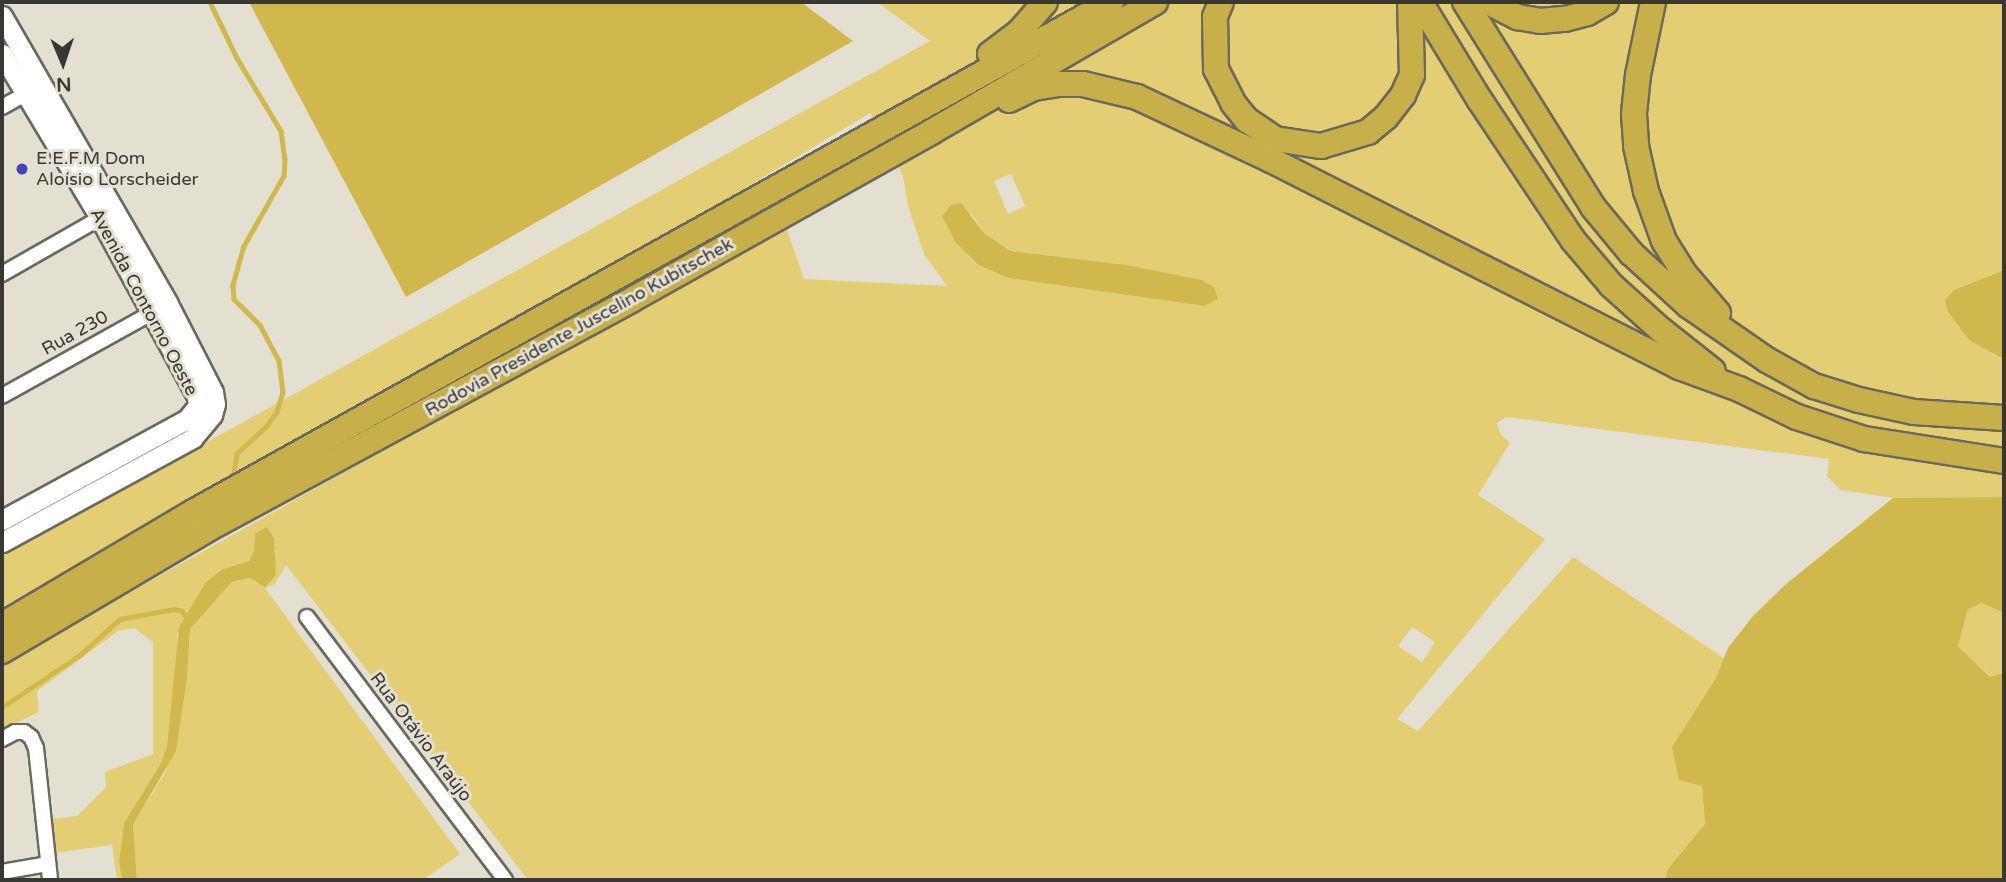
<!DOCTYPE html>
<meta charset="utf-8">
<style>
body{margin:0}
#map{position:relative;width:2006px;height:882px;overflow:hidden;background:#e3e0d2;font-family:"Varela Round",sans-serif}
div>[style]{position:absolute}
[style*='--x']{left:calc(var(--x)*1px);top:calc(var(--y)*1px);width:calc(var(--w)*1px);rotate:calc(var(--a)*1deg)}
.green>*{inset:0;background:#e4ce73}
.water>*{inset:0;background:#d1b84c}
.stream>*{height:4.5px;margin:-2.25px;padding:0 2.25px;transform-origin:2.25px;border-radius:2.25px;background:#d1b84c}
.roads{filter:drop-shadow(2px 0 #6b685d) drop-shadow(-2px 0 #6b685d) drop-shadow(0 2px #6b685d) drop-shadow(0 -2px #6b685d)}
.street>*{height:14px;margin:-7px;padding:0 7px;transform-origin:7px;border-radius:7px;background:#fff}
.secondary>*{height:19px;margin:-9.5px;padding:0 9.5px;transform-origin:9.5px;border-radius:9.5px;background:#fff}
.highway>*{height:24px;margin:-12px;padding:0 12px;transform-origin:12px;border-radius:12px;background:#c7b049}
.dots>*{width:19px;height:19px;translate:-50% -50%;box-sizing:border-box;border:4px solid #e3e0d2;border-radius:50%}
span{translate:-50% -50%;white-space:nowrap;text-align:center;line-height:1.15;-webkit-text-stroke:6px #e3e0d2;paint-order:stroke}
.poi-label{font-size:18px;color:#383732}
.left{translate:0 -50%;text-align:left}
.street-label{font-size:18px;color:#383732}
.frame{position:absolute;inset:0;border:4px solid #383732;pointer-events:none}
.north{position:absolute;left:28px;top:28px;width:70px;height:70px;-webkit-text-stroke:5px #e3e0d2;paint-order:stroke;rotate:178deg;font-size:19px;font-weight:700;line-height:28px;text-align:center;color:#383732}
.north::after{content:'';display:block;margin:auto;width:24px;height:32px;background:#383732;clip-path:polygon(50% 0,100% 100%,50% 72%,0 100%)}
</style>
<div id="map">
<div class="green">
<i style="clip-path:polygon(evenodd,877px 2px,2004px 2px,2004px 270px,1954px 290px,1970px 341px,2004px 359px,2004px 497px,1893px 498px,1841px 490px,1827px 476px,1829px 459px,1506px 417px,1497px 423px,1500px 433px,1510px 443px,1478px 495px,1545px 539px,1397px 719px,1418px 731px,1573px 557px,1724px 658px,1715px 680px,1702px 786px,1705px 825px,1668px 869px,1665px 880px,528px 880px,286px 565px,275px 584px,265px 588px,460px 854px,423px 880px,137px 880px,133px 825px,166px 771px,187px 678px,190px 629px,232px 582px,249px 578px,258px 584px,273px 560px,276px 550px,255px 534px,254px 551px,249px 561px,223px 569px,177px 634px,178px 659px,167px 746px,161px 763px,124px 823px,119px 862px,122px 880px,117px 880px,112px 845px,53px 853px,52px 819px,77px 816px,106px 787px,105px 772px,153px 754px,153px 642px,134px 628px,118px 631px,37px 691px,39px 712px,2px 730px,2px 664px,681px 284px,787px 230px,804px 279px,947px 286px,924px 254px,908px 206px,903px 176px,870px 113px,737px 193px,729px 203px,2px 607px,2px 556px,930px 41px,877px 2px,1011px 174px,1025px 206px,1008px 214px,994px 181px,1011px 174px,877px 2px,971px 213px,985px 234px,1012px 251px,1127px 265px,1202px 280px,1214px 287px,1204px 306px,1008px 278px,977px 265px,956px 243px,971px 213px,877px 2px,1412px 627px,1435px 642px,1422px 662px,1398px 646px,1412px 627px)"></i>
<i style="clip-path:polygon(1981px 603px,2004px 613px,2004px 673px,1991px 677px,1958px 646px,1968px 609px)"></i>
</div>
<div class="water">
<i style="clip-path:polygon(249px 2px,801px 2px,853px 41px,406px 297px)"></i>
<i style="clip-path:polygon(961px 203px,985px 234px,1011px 251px,1127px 265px,1202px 280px,1214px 287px,1218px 299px,1204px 306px,1008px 278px,978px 265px,956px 243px,942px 216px,951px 205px)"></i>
<i style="clip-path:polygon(2004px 270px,2004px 359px,1970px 341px,1948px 312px,1945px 300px,1954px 290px)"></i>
<i style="clip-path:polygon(2004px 497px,2004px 613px,1981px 603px,1968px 609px,1958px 646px,1990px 677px,2004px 673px,2004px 880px,1665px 880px,1668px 869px,1705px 824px,1702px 786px,1679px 780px,1672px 747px,1715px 680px,1728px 648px,1753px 616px,1786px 584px,1893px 498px)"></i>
<i style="clip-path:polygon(267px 527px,274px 538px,276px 575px,265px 587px,249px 578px,232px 582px,190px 629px,187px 678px,176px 751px,133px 825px,137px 880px,122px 880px,119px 862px,124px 823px,161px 763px,167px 746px,179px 627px,206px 582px,223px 569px,249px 561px,254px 551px,255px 533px)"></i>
</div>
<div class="stream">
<i style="--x:210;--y:2;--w:62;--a:64.3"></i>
<i style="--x:237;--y:58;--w:85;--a:58.9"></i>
<i style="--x:281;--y:131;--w:28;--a:82"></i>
<i style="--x:285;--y:159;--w:17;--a:93"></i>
<i style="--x:284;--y:176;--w:81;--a:119.7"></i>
<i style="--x:244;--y:246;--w:41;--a:105.8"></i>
<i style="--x:233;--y:285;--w:14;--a:86"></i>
<i style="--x:234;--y:299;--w:37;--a:45"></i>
<i style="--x:260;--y:325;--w:40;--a:62"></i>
<i style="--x:279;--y:360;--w:32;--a:83"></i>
<i style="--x:283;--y:392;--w:21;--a:107"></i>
<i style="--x:277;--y:412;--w:17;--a:126"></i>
<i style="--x:267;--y:426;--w:41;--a:137"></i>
<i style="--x:237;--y:454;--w:24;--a:99"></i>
<i style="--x:2;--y:707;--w:94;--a:-33.7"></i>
<i style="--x:80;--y:655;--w:54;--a:-42"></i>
<i style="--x:120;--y:619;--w:55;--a:-10.5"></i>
<i style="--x:174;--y:609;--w:8;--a:14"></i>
<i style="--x:182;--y:611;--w:11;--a:52"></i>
</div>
<div class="roads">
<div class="street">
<i style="--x:2;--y:107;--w:35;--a:-29"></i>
<i style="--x:2;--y:274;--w:113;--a:-29.7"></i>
<i style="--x:2;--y:396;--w:177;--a:-29"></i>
<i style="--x:307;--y:617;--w:329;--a:53"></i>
<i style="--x:2;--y:739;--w:15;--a:-28"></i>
<i style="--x:15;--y:732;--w:9;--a:0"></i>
<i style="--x:24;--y:732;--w:9;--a:36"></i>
<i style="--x:31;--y:737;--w:12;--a:66"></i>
<i style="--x:36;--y:748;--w:133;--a:83.9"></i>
<i style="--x:2;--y:872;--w:47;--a:-9.9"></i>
</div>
<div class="secondary">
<i style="--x:2;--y:16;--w:332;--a:60"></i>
<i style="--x:168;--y:304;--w:99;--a:62.9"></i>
<i style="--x:213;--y:392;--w:12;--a:81"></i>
<i style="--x:215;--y:404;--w:11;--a:105"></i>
<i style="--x:212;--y:415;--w:30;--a:130"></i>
<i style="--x:193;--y:438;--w:217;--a:151.4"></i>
<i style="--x:2;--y:54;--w:191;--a:59.1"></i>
<i style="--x:100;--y:218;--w:204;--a:61.5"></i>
<i style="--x:197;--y:397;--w:9;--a:84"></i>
<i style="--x:2;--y:520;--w:211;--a:-28.6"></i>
<i style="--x:187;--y:419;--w:17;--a:-50"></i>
</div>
<div class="highway">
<i style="--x:1221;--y:2;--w:16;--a:112"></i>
<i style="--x:1215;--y:17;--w:52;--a:88.9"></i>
<i style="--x:1216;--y:69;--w:38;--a:63"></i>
<i style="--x:1233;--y:103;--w:22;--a:51"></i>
<i style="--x:1247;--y:120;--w:34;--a:34"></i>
<i style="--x:1275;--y:139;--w:47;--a:8.7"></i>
<i style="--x:1321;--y:146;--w:49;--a:-16.6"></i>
<i style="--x:1368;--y:132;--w:23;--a:-40"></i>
<i style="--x:1386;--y:117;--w:28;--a:-52"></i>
<i style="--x:1403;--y:95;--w:22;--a:-66"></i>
<i style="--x:1412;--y:75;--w:73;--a:-91.6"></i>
<i style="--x:1420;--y:2;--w:114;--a:58.7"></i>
<i style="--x:1479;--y:99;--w:169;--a:56.3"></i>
<i style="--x:1573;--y:240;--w:59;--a:49.8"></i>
<i style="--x:1611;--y:285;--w:67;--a:42"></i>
<i style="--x:1661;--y:330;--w:66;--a:38.3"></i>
<i style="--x:1465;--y:2;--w:242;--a:58"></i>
<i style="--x:1593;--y:207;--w:60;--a:50.4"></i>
<i style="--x:1631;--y:253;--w:79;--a:42.4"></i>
<i style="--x:1689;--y:306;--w:95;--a:34.7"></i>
<i style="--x:1767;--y:360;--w:54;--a:29"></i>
<i style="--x:1814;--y:386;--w:47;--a:17.3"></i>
<i style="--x:1859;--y:400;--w:56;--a:12.3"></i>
<i style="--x:1914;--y:412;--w:90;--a:3.8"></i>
<i style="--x:1488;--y:2;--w:34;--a:27"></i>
<i style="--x:1518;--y:17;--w:22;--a:10"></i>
<i style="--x:1540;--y:21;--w:25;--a:-5"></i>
<i style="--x:1565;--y:19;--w:23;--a:-15"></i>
<i style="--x:1587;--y:13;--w:22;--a:-30"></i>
<i style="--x:1653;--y:2;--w:75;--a:101.6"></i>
<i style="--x:1638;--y:75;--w:39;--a:96"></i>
<i style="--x:1634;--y:114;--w:32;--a:86"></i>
<i style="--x:1636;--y:146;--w:46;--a:77.5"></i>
<i style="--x:1646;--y:191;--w:53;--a:70.2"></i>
<i style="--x:1664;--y:241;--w:36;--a:58"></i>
<i style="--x:1683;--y:272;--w:54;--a:49.5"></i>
<i style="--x:990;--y:54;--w:38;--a:-37"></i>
<i style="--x:1020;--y:31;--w:38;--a:-49"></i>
<i style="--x:1009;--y:100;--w:28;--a:-26"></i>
<i style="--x:1034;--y:88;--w:24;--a:-9"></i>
<i style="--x:1058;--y:84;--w:25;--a:0"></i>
<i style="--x:1083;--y:84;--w:56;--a:13.5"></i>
<i style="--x:1137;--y:97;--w:148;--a:25.2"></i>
<i style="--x:1271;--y:160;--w:458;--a:26.9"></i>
<i style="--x:1679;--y:367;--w:64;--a:20.1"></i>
<i style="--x:1739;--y:389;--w:64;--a:25.8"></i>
<i style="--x:1797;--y:417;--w:71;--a:18.2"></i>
<i style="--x:1864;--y:439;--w:142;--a:8.9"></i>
<i style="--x:2;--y:625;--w:224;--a:-30.6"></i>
<i style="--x:195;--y:511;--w:1048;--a:-29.06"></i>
<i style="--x:2;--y:651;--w:239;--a:-30.6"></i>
<i style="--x:208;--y:529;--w:481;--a:-28.4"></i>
<i style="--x:631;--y:300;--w:344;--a:-29.2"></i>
<i style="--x:931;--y:132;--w:259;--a:-30.1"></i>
</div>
</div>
<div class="dots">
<i style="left:22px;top:169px;background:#4445ba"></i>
</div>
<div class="poi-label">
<span class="left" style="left:36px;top:169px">E.E.F.M Dom<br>Aloísio Lorscheider</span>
</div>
<div class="street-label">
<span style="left:144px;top:302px;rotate:62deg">Avenida Contorno Oeste</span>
<span style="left:579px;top:327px;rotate:-29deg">Rodovia Presidente Juscelino Kubitschek</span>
<span style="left:75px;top:333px;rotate:-29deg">Rua 230</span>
<span style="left:421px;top:737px;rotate:53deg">Rua Otávio Araújo</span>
</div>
<div class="frame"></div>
<div class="north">N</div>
</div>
